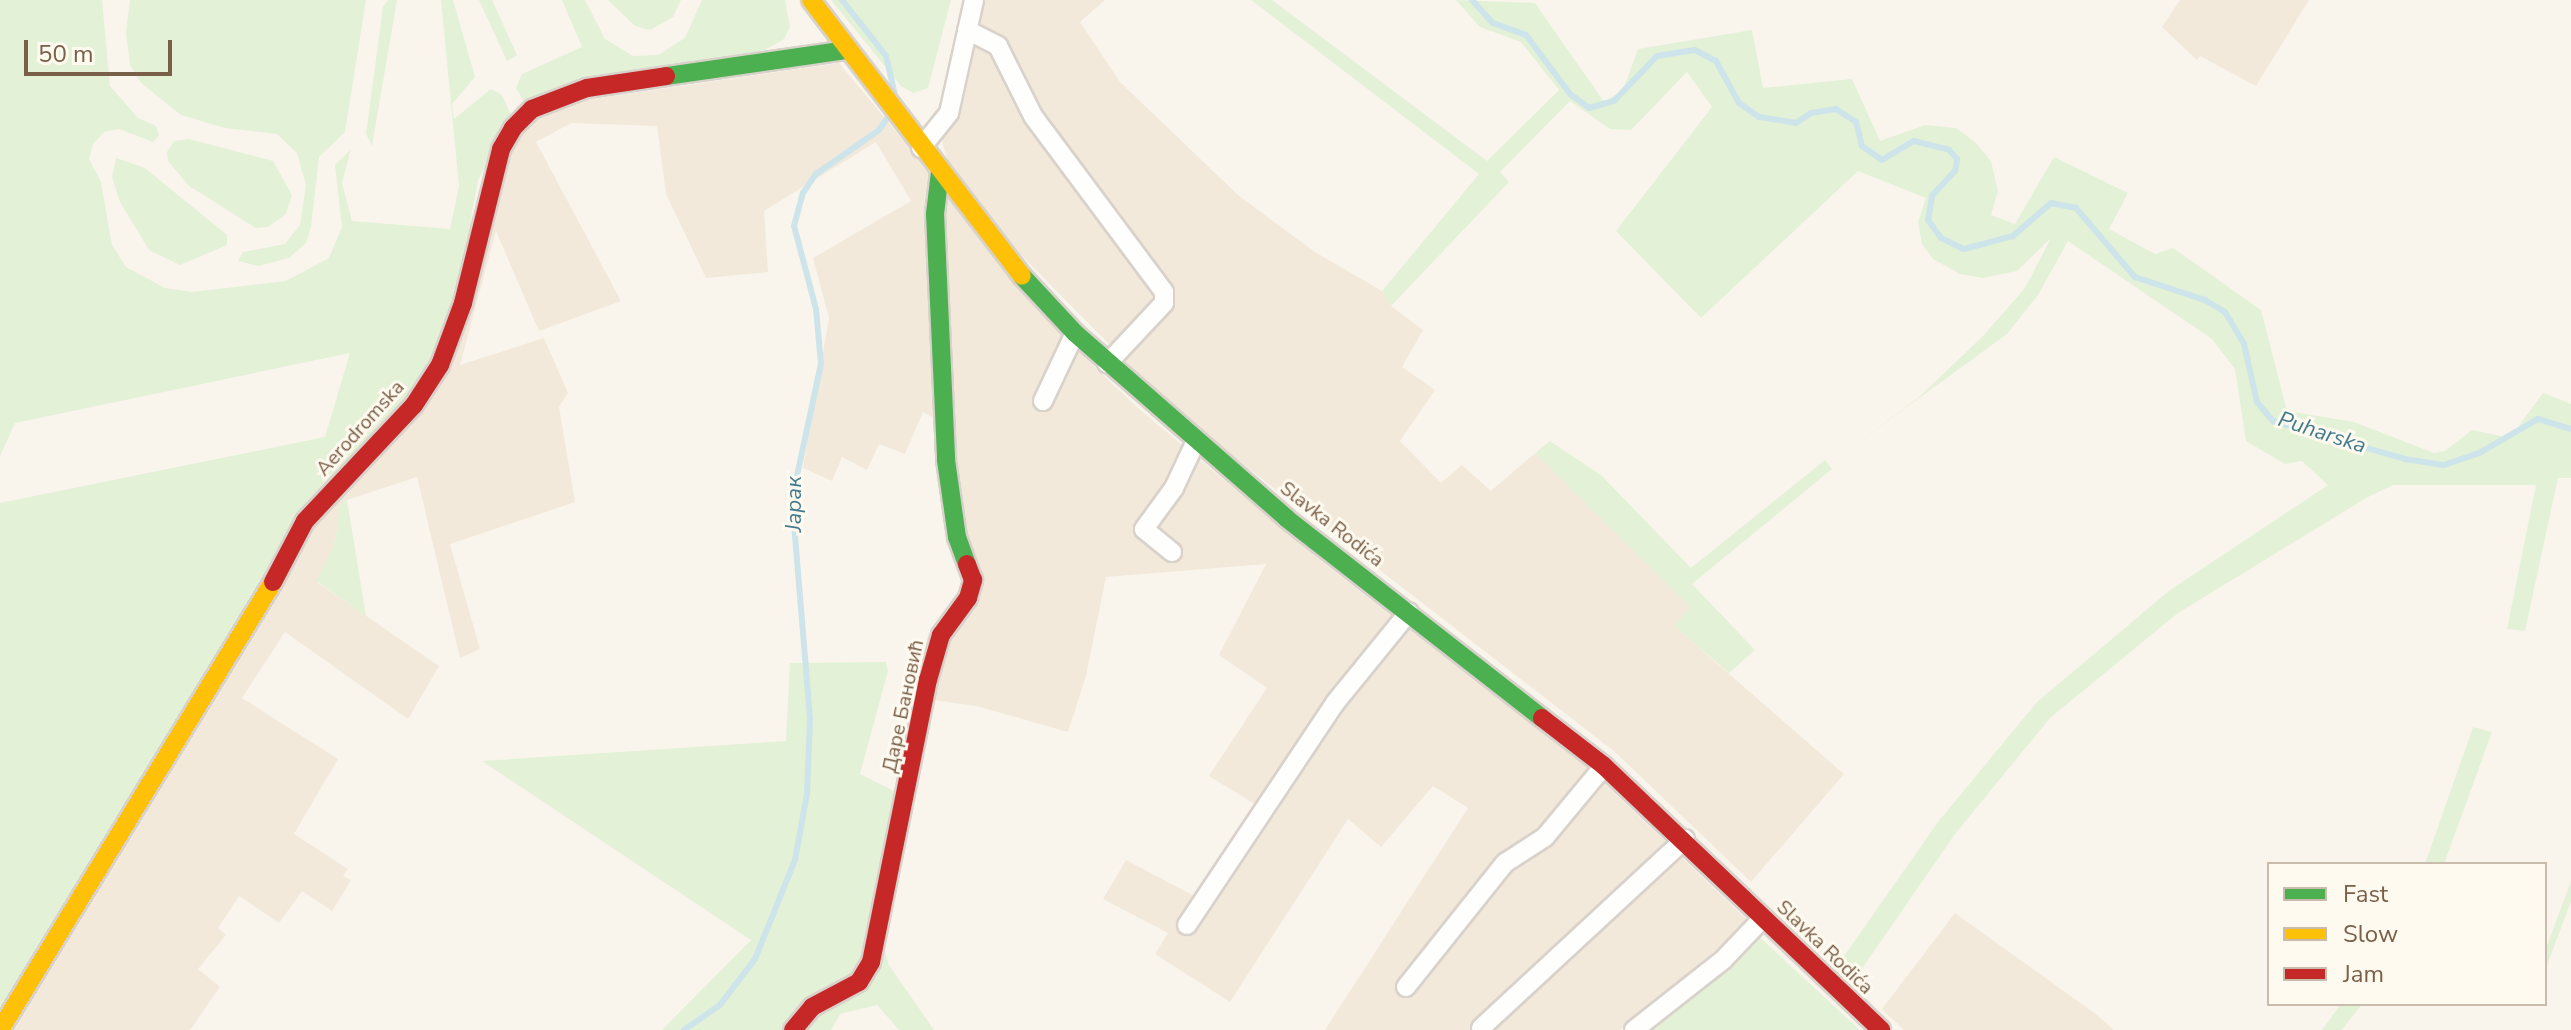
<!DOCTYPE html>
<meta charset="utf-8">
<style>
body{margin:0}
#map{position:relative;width:2571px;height:1030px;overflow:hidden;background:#f9f5ed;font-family:"Nunito Sans",sans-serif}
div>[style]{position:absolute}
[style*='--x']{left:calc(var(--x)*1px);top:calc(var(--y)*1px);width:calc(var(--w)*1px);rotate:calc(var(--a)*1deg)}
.residential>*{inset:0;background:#f2e9da}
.green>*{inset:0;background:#e3f1d6}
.stream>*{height:6px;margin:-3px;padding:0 3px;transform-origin:3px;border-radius:3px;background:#cde5ea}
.roads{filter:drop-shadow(2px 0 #d8d2cb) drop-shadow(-2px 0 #d8d2cb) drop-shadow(0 2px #d8d2cb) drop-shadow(0 -2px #d8d2cb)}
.street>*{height:18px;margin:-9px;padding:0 9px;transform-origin:9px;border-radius:9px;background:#fefefc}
.fast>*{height:18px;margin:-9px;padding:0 9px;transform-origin:9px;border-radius:9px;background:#4caf50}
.slow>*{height:18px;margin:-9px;padding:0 9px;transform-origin:9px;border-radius:9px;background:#ffc107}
.jam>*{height:18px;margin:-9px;padding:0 9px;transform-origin:9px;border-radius:9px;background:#c62828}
span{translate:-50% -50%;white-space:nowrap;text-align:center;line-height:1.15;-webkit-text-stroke:6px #fffaef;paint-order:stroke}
.street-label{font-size:20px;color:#7a5f49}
.water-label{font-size:22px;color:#417b8f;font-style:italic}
.legend{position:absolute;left:2267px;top:862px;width:280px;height:144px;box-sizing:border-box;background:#fffaef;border:2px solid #cabcad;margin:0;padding:10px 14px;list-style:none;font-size:24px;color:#7a5f49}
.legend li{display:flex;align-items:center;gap:16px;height:40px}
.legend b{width:40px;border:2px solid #cabcad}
.scale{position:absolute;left:24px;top:40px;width:148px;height:36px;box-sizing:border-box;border:4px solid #7a5f49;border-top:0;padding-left:10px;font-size:24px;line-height:28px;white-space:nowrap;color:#7a5f49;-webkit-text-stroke:6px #fffaef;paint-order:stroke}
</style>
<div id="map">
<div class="residential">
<i style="clip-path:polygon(969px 0,1105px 0,1080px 22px,1120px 82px,1238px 195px,1315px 252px,1382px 291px,1391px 306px,1423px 330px,1402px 367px,1435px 390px,1400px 441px,1441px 483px,1462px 465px,1491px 491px,1535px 453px,1690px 607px,1674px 626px,1844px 774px,1751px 882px,1615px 752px,1178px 414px,1024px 258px,953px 175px,943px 145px,941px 130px)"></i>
<i style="clip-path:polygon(2180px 0,2309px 0,2256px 86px,2200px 56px,2197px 60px,2162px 27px)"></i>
<i style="clip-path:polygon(839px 63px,1081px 354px,1138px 408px,1327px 566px,1586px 766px,1749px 922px,1620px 1030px,1325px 1030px,1468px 808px,1433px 786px,1381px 847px,1348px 819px,1230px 1002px,1155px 954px,1168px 933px,1103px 899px,1126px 860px,1200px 899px,1261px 808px,1209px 776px,1267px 688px,1219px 655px,1266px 564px,1106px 577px,1086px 676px,1068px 732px,976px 706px,933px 700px,914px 705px,915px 678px,928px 636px,962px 588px,939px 421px,923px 412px,905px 454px,879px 444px,867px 470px,842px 457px,832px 481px,803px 468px,829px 318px,813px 258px,911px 201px,876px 142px,764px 211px,768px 272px,706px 278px,666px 194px,657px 126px,571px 123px,536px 142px,621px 301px,539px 331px,496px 231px,460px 365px,544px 338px,568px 393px,559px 407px,575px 502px,450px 544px,480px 649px,460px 658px,417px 477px,341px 502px,335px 541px,317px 582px,439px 666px,408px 719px,285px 632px,242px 698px,338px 759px,294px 834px,348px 869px,343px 876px,351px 880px,332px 911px,302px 891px,279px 923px,239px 896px,218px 928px,226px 935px,198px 969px,220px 987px,190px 1030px,11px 1030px,523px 128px,572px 102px)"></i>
<i style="clip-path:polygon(1955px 913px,2097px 1015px,2114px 1030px,1904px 1030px,1882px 1009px)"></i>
</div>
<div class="green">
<i style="clip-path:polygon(0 0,102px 0,110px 86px,138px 118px,156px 126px,159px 136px,153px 142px,119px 129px,104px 132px,93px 144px,89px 159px,101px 182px,112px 245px,126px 267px,165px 288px,192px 292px,286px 281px,329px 258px,342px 227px,335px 165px,351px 149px,342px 183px,352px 221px,450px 229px,459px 186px,441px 0,453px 0,475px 77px,452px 104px,454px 119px,491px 89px,502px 95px,510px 113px,478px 181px,453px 313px,411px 397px,322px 490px,0 1017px,0 503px,325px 437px,350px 353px,15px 423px,0 456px)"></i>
<i style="clip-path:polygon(130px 0,366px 0,345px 132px,319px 157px,311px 227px,306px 243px,289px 258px,258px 266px,238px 261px,243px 252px,285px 244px,300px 225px,306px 185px,297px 153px,277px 134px,225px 128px,181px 115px,141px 83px,130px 65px,126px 32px)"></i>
<i style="clip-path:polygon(388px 0,397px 0,372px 146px,366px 134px,383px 7px)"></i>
<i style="clip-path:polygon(479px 0,492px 0,517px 55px,507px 61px)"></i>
<i style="clip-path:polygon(562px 0,585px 0,605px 39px,633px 56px,658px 55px,685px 38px,702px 0,785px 0,790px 27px,784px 39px,765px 50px,524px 101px,516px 88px,522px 74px,582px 47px)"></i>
<i style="clip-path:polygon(608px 0,681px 0,673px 17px,650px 30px,635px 26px)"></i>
<i style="clip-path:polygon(831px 0,951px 0,928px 88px,913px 93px,901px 86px)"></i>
<i style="clip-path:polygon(1251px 0,1272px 0,1487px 161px,1559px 90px,1521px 42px,1480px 27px,1456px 0,1535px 3px,1604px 102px,1623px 90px,1638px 49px,1752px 30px,1763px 88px,1852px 79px,1880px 141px,1925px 125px,1956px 128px,1975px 142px,1991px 161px,1998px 191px,1991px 215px,2015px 224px,2054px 157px,2128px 193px,2109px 229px,2155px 254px,2173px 248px,2261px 310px,2287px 411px,2354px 422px,2434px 453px,2445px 451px,2472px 430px,2510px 438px,2543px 393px,2564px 401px,2571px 404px,2571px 478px,2558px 478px,2525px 631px,2507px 629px,2536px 485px,2393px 485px,2368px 497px,2178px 613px,2050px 718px,1955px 834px,1852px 983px,1835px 969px,1938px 822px,2037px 702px,2170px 590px,2328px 485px,2302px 461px,2285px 464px,2246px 441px,2235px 369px,2212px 339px,2068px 241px,2038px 295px,2007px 334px,1852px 447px,1918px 398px,1984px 335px,2025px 288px,2051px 238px,2017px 271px,1983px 278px,1960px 274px,1933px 259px,1922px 244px,1918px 222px,1926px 198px,1858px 171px,1701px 318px,1616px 231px,1712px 107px,1687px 72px,1631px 130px,1610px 129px,1570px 101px,1500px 172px,1509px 182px,1391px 306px,1382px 291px,1479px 174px)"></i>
<i style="clip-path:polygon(189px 139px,273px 161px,292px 195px,286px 214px,268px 227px,256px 228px,189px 186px,168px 161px,167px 152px,174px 141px)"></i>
<i style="clip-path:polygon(116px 158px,145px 168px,227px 235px,227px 245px,180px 265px,149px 250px,120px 202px,112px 177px)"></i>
<i style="clip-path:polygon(1550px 441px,1601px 475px,1691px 568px,1825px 460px,1832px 469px,1692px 584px,1755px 650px,1729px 673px,1674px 626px,1690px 607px,1535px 453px)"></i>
<i style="clip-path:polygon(347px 500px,366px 616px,317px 581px,335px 541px,341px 502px)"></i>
<i style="clip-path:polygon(886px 662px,888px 671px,860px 774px,904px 796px,880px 936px,889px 965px,934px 1030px,899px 1030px,877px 1005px,840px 1014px,831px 1030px,662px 1030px,751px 940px,482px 761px,786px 741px,790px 663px)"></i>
<i style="clip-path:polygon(2473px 727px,2492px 732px,2444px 864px,2425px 864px)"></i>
<i style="clip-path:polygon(2571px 881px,2571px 901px,2545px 971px,2545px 951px)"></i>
<i style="clip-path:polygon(1753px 931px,1860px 1030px,1642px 1030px)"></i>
<i style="clip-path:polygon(2341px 1004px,2362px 1004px,2342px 1030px,2322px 1030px)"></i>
</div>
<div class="stream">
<i style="--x:842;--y:0;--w:71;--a:51.8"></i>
<i style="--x:886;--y:56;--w:37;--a:77"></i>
<i style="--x:1472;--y:0;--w:31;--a:48"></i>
<i style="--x:1493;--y:23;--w:35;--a:20"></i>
<i style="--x:1526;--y:35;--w:74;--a:53.3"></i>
<i style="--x:1570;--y:94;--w:24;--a:36"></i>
<i style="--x:1589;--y:108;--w:26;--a:-16"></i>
<i style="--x:1614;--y:101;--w:62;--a:-46.3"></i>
<i style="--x:1657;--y:56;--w:38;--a:-9"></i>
<i style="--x:1695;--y:50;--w:24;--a:28"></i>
<i style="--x:1716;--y:61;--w:48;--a:61.3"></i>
<i style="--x:1739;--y:103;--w:24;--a:35"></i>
<i style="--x:1759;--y:117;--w:37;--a:9"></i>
<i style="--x:1796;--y:123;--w:18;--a:-34"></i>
<i style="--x:1811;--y:113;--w:25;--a:-9"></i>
<i style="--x:1836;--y:109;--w:24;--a:33"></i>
<i style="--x:1856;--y:122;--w:25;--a:76"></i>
<i style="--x:1862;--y:146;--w:24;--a:35"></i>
<i style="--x:1882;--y:160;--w:37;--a:-31"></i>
<i style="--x:1914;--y:141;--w:36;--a:14"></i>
<i style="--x:1949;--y:150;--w:12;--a:48"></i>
<i style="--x:1957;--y:159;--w:12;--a:99"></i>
<i style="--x:1955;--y:171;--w:34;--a:133"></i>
<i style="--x:1932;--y:196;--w:24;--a:99"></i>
<i style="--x:1928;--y:220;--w:22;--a:54"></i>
<i style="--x:1941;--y:238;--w:25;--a:26"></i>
<i style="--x:1964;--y:249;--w:51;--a:-14.9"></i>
<i style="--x:2013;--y:236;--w:50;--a:-41"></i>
<i style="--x:2051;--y:203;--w:25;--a:11"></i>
<i style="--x:2076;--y:208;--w:91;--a:49.5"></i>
<i style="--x:2135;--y:277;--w:74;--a:18.2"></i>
<i style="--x:2205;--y:300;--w:23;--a:31"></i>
<i style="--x:2225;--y:312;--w:37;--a:59"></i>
<i style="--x:2244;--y:344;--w:59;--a:77.4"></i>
<i style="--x:2257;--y:402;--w:25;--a:50"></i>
<i style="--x:2273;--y:421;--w:137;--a:16.1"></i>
<i style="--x:2405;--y:459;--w:39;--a:9"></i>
<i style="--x:2444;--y:465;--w:39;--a:-19"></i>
<i style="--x:2481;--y:452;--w:66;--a:-30.1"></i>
<i style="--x:2538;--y:419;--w:34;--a:17"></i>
<i style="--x:684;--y:1030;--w:44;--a:-34.8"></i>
<i style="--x:720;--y:1005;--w:58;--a:-52.7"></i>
<i style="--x:755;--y:959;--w:107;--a:-68"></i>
<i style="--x:795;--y:860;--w:67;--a:-79.7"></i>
<i style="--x:807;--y:794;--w:76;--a:-87.7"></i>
<i style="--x:810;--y:718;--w:220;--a:-94.7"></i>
<i style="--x:792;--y:499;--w:138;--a:-77.9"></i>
<i style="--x:821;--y:364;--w:55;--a:-95.2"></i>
<i style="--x:816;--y:309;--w:86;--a:-104.8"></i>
<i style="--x:794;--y:226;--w:34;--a:-75"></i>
<i style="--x:803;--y:193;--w:23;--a:-56"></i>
<i style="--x:816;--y:174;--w:77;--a:-34.9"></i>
<i style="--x:879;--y:130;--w:18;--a:-56"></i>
</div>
<div class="roads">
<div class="street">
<i style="--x:967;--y:30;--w:35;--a:27"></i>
<i style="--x:998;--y:46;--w:78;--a:63.4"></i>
<i style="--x:1033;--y:116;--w:219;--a:53.3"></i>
<i style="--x:1164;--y:292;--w:11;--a:90"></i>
<i style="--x:1164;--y:303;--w:83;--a:133.1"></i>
<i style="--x:921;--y:148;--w:45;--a:-51.3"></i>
<i style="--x:949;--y:113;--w:116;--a:-77.5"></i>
<i style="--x:1043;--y:401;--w:75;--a:-64.8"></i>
<i style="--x:1172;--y:552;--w:36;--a:-141"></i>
<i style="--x:1144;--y:529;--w:51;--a:-53.8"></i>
<i style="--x:1174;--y:488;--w:50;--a:-65"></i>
<i style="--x:1187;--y:925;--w:267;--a:-56.3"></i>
<i style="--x:1335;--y:703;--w:117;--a:-50.9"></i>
<i style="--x:1406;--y:987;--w:159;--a:-51.4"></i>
<i style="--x:1505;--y:863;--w:48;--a:-33"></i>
<i style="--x:1545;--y:837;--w:92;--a:-50.3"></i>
<i style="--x:1481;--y:1028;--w:278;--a:-42.8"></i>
<i style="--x:1634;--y:1030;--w:113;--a:-38.2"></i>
<i style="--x:1723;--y:960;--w:57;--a:-46.4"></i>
</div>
<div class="fast">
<i style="--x:666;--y:76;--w:183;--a:-8.2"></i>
<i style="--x:940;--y:172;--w:42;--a:96.8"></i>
<i style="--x:935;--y:214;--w:246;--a:87.4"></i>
<i style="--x:946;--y:460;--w:78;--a:81.9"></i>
<i style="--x:957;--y:537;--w:29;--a:70"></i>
<i style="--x:1022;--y:276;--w:78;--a:47.1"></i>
<i style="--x:1075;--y:333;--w:281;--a:41.2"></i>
<i style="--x:1286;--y:518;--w:325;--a:38"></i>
</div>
<div class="slow">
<i style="--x:811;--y:0;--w:347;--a:52.6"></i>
<i style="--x:0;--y:1030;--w:525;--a:-58.64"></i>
</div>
<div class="jam">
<i style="--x:273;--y:582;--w:69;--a:-62.3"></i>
<i style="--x:305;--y:521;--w:159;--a:-46.8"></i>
<i style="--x:414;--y:405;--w:48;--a:-57"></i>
<i style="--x:440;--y:365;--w:66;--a:-69.6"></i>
<i style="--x:463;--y:303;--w:159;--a:-76.1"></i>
<i style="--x:501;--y:149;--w:24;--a:-60"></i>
<i style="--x:513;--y:128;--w:27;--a:-45"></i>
<i style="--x:532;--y:109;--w:59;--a:-20.9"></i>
<i style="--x:587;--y:88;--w:80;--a:-8.6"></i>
<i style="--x:1542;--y:718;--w:78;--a:37.7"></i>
<i style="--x:1604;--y:766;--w:383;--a:43.6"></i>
<i style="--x:793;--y:1030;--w:30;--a:-50"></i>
<i style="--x:812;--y:1007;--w:53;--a:-28"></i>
<i style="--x:859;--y:982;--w:23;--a:-59"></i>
<i style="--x:871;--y:962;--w:288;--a:-78.6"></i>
<i style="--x:928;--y:680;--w:47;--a:-73.9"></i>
<i style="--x:941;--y:635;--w:46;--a:-53.9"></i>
<i style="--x:968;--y:598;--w:19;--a:-74"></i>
<i style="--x:973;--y:580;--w:17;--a:-111"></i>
</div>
</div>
<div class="street-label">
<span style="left:360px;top:428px;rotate:-48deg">Aerodromska</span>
<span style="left:1332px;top:524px;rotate:38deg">Slavka Rodića</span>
<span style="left:903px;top:706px;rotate:-78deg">Даре Бановић</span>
<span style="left:1825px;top:947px;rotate:44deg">Slavka Rodića</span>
</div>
<div class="water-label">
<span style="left:2322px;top:433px;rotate:18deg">Puharska</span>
<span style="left:795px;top:504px;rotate:-90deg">Јарак</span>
</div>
<ul class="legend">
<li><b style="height:10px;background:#4caf50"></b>Fast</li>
<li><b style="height:10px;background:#ffc107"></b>Slow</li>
<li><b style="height:10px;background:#c62828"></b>Jam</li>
</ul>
<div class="scale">50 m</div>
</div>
